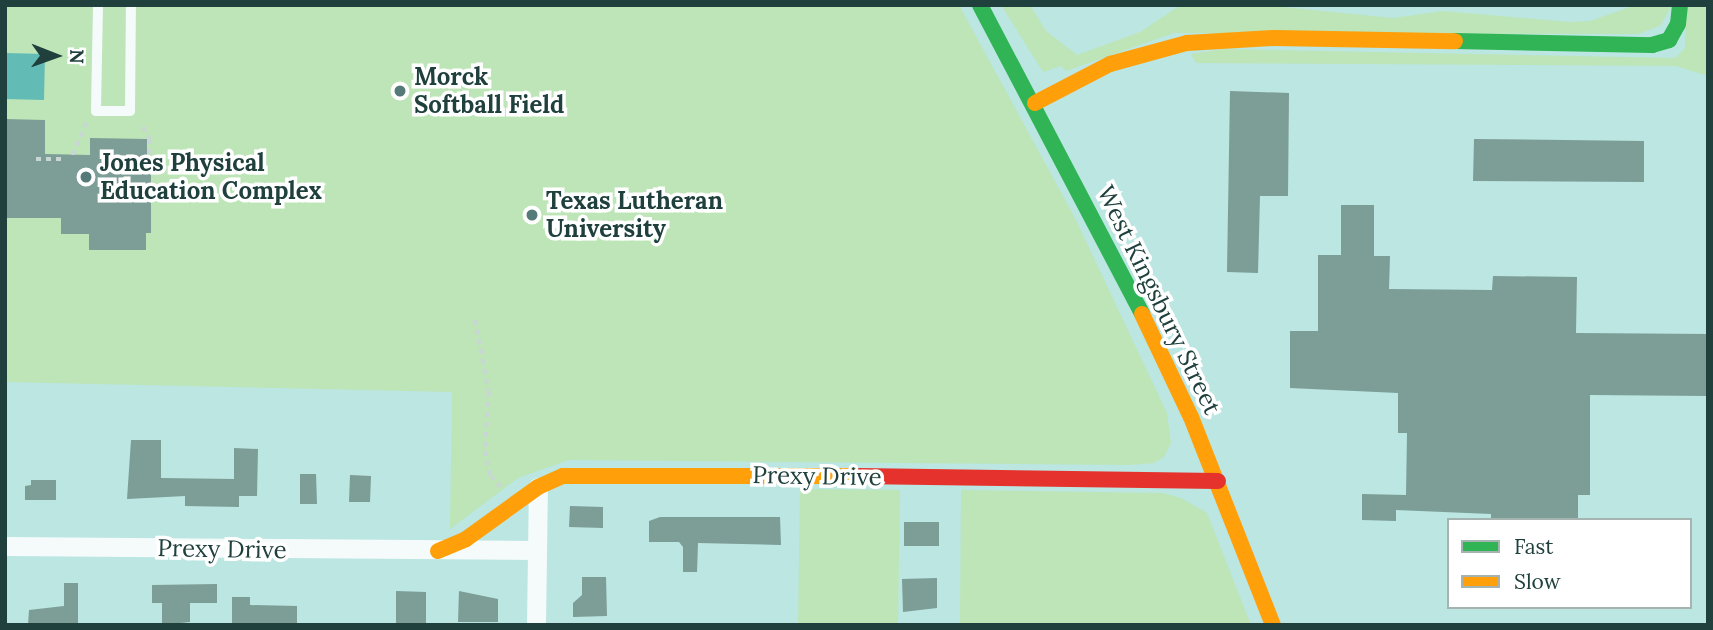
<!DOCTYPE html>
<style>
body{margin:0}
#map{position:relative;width:1713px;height:630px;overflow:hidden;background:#bbe6e2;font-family:Lora,serif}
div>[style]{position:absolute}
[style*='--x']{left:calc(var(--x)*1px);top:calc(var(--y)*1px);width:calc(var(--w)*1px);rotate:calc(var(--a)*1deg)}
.green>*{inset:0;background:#bde5b7}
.water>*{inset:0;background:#63bbb5}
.building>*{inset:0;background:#7d9d97}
.path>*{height:3.5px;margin-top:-1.75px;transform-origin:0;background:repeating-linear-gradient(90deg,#c8d6d4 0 5px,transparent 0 10px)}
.lane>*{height:10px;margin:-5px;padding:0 5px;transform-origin:5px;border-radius:5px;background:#f5fbfb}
.street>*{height:19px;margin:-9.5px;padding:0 9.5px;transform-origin:9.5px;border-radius:9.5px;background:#f5fbfb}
.fast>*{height:16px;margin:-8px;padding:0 8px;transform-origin:8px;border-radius:8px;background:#30b455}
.slow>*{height:16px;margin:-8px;padding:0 8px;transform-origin:8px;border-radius:8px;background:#ff9f0a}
.jam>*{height:16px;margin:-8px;padding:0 8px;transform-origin:8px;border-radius:8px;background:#e5322d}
.dots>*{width:19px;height:19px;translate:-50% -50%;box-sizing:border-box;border:4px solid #fff;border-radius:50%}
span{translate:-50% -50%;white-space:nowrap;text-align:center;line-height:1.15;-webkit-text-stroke:7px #fff;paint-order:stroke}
.poi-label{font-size:24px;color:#1f403d;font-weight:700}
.left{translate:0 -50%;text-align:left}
.street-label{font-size:24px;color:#1f403d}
.frame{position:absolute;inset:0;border:7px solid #1f403d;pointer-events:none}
.legend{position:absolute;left:1447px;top:518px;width:245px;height:91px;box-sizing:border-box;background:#fff;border:2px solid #a5b3b1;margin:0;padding:9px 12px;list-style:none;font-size:21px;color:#1f403d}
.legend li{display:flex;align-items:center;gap:14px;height:35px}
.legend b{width:35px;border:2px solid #a5b3b1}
.north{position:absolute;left:21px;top:21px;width:70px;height:70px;-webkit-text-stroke:5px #fff;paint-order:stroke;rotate:91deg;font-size:19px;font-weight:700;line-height:28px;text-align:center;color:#1f403d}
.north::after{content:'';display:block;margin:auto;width:24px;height:32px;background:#1f403d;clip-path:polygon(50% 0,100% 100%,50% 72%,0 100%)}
</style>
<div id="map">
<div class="green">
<i style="clip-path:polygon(5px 5px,959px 5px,1075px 218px,1167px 413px,1171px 443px,1164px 457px,1154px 463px,1130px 465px,569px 460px,518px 478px,450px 529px,452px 392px,5px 382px)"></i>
<i style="clip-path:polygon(1001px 5px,1030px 5px,1046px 31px,1077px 55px,1140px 32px,1181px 5px,1262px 5px,1393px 18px,1443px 11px,1570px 22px,1590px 21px,1636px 5px,1672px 5px,1660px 26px,1638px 34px,1174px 33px,1066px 71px,1061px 66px,1043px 72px)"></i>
<i style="clip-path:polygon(1686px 5px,1708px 5px,1708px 76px,1676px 66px,1196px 63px,1191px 54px,1224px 49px,1675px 58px,1685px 48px)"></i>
<i style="clip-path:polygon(800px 489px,900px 490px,898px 625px,798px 625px)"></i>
<i style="clip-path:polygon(961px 490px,1163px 493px,1181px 498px,1207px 513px,1251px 625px,960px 625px)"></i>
</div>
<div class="water">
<i style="clip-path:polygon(5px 53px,45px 54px,44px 100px,5px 99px)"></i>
</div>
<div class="building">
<i style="clip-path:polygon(1230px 91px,1289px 93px,1288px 196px,1260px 196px,1258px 273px,1227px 272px)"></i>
<i style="clip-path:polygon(5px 119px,45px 120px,45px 154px,90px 155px,90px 138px,147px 139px,147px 156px,151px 156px,151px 233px,146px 233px,146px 250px,89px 250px,89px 234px,61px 234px,61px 218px,5px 218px)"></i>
<i style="clip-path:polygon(1474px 139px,1644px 141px,1644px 182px,1473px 181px)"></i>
<i style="clip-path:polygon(1341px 205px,1374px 205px,1374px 256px,1390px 256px,1389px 289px,1492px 290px,1493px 276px,1577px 277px,1576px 333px,1708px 334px,1708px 396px,1590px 395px,1590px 495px,1578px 495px,1578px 520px,1491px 520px,1491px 514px,1396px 510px,1396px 521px,1362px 520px,1362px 494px,1406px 495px,1407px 433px,1398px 433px,1398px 393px,1290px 388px,1290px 331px,1318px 331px,1318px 255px,1341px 255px)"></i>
<i style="clip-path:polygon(131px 440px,161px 440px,161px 478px,234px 479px,234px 448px,258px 449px,257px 496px,239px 496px,239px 507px,185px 506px,185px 496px,127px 499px)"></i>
<i style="clip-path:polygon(300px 474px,316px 474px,317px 504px,300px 504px)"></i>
<i style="clip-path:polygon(350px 475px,371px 476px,370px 502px,349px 502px)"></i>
<i style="clip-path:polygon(31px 480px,56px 480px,56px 500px,25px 500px,25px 486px,31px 485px)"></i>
<i style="clip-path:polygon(570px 506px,603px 507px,603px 528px,569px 527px)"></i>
<i style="clip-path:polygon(660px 517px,780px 517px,781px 545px,698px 543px,697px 572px,683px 572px,683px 547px,679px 542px,649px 542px,649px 521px)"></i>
<i style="clip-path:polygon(904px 522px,939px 522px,939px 546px,904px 546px)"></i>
<i style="clip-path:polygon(582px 577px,606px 577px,607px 616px,573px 617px,573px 603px,582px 595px)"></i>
<i style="clip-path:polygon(937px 578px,937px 608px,903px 612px,902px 579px)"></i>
<i style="clip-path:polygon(64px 583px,78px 583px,78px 625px,28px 625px,29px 610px,64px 606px)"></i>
<i style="clip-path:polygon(217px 584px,217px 603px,190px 603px,190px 622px,162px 625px,162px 603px,152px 603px,152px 585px)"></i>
<i style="clip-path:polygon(396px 591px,426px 592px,426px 625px,396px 625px)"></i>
<i style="clip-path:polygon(459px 591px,498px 599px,498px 622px,458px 622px)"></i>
<i style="clip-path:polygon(232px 597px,250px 597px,250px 605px,297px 606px,297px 625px,232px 625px)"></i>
</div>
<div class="path">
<i style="--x:143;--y:127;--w:14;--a:60"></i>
<i style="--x:150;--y:139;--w:17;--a:93"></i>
<i style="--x:72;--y:155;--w:36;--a:-66"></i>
<i style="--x:36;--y:159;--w:26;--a:0"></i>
<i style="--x:475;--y:320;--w:73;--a:79"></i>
<i style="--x:489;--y:392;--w:59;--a:93.9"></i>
<i style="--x:485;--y:451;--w:26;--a:77"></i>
<i style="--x:491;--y:476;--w:15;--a:48"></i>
</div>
<div class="lane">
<i style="--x:98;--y:5;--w:106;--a:91.1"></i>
<i style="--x:96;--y:111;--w:34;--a:0"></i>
<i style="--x:130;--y:111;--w:106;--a:-89.5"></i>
</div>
<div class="street">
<i style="--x:5;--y:546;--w:532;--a:0.43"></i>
<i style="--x:536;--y:625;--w:138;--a:-89.2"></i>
</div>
<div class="fast">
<i style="--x:980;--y:5;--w:349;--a:62.3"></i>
<i style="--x:1455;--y:41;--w:197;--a:1.2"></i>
<i style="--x:1652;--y:45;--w:18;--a:-16"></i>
<i style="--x:1669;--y:40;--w:18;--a:-61"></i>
<i style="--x:1678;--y:24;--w:19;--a:-84"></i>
</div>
<div class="slow">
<i style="--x:1035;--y:103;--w:85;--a:-27.5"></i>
<i style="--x:1110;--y:64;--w:80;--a:-15.3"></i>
<i style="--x:1187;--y:43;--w:88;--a:-3.3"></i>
<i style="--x:1275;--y:38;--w:180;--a:1"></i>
<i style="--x:1142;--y:314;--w:114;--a:64.6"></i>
<i style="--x:1191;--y:417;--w:224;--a:68.5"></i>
<i style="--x:438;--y:551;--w:30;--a:-23"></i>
<i style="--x:466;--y:539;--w:89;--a:-35.8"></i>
<i style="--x:538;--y:487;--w:27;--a:-24"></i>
<i style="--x:563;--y:476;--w:295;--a:0"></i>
</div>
<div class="jam">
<i style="--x:858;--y:476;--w:360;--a:0.8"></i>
</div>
<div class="dots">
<i style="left:400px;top:91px;background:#567a77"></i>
<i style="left:86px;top:177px;background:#567a77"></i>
<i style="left:532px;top:215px;background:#567a77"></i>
</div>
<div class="poi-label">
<span class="left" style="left:414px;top:91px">Morck<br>Softball Field</span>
<span class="left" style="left:100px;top:177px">Jones Physical<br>Education Complex</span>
<span class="left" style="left:546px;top:215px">Texas Lutheran<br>University</span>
</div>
<div class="street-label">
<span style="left:1159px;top:300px;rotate:64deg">West Kingsbury Street</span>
<span style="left:817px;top:476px;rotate:1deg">Prexy Drive</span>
<span style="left:222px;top:549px;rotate:1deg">Prexy Drive</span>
</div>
<div class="frame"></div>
<ul class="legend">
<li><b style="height:9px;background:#30b455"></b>Fast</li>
<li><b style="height:9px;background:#ff9f0a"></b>Slow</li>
</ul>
<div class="north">N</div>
</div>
